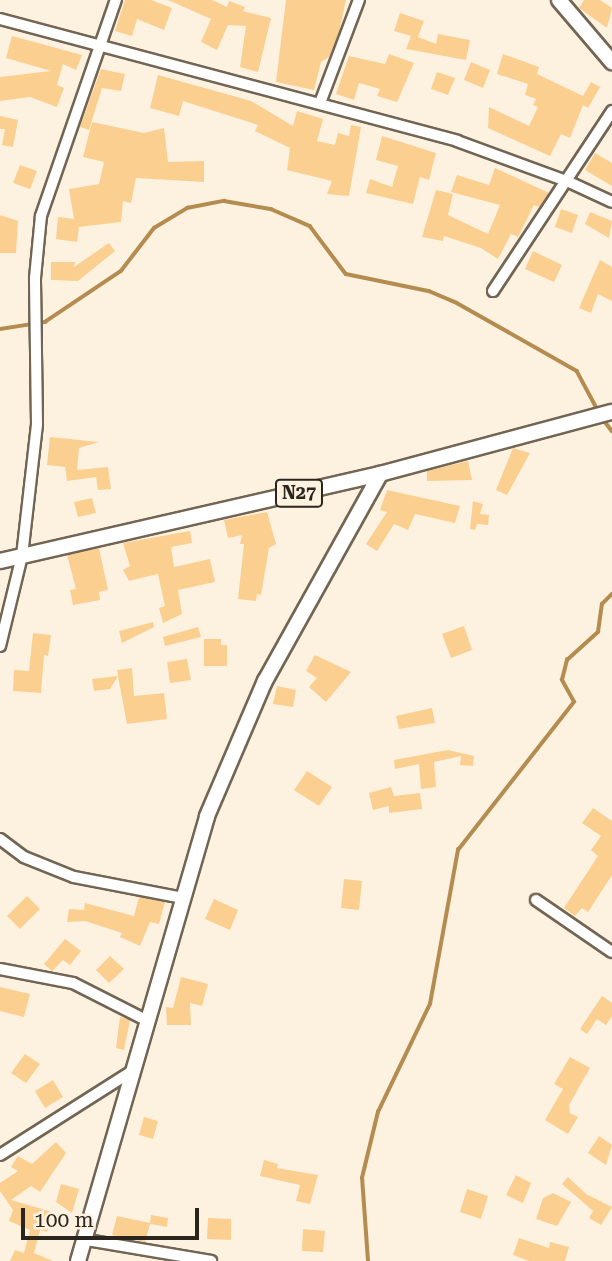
<!DOCTYPE html>
<style>
body{margin:0}
#map{position:relative;width:612px;height:1261px;overflow:hidden;background:#fdf1e0;font-family:"Roboto Serif",serif}
div>[style]{position:absolute}
[style*='--x']{left:calc(var(--x)*1px);top:calc(var(--y)*1px);width:calc(var(--w)*1px);rotate:calc(var(--a)*1deg)}
.stream>*{height:3.5px;margin:-1.75px;padding:0 1.75px;transform-origin:1.75px;border-radius:1.75px;background:#b58c4f}
.building>*{inset:0;background:#fbcf90}
.roads{filter:drop-shadow(2px 0 #726553) drop-shadow(-2px 0 #726553) drop-shadow(0 2px #726553) drop-shadow(0 -2px #726553)}
.street>*{height:10px;margin:-5px;padding:0 5px;transform-origin:5px;border-radius:5px;background:#fff}
.secondary>*{height:14px;margin:-7px;padding:0 7px;transform-origin:7px;border-radius:7px;background:#fff}
.primary>*{height:14px;margin:-7px;padding:0 7px;transform-origin:7px;border-radius:7px;background:#fff}
span{translate:-50% -50%;white-space:nowrap;text-align:center;line-height:1.15;-webkit-text-stroke:5px #fdf1e0;paint-order:stroke}
.shield-label span{padding:2px 5px;background:#fdf1e0;border:2px solid;border-radius:5px;-webkit-text-stroke-width:0}
.shield-label{font-size:18px;color:#2a251d;font-weight:700}
.scale{position:absolute;left:21px;top:1208px;width:178px;height:32px;box-sizing:border-box;border:4px solid #2a251d;border-top:0;padding-left:9px;font-size:21px;line-height:24px;white-space:nowrap;color:#2a251d;-webkit-text-stroke:5px #fdf1e0;paint-order:stroke}
</style>
<div id="map">
<div class="stream">
<i style="--x:0;--y:329;--w:46;--a:-8.8"></i>
<i style="--x:45;--y:322;--w:92;--a:-33.9"></i>
<i style="--x:121;--y:271;--w:54;--a:-52.5"></i>
<i style="--x:154;--y:228;--w:39;--a:-31"></i>
<i style="--x:187;--y:208;--w:38;--a:-11"></i>
<i style="--x:224;--y:201;--w:48;--a:9.7"></i>
<i style="--x:271;--y:209;--w:43;--a:23.6"></i>
<i style="--x:310;--y:226;--w:60;--a:53.1"></i>
<i style="--x:346;--y:274;--w:85;--a:11.6"></i>
<i style="--x:429;--y:291;--w:30;--a:23"></i>
<i style="--x:457;--y:303;--w:138;--a:29.5"></i>
<i style="--x:577;--y:371;--w:47;--a:61.8"></i>
<i style="--x:603;--y:419;--w:15;--a:53"></i>
<i style="--x:368;--y:1261;--w:83;--a:-94.1"></i>
<i style="--x:362;--y:1178;--w:68;--a:-76.4"></i>
<i style="--x:378;--y:1112;--w:120;--a:-64.3"></i>
<i style="--x:430;--y:1004;--w:157;--a:-79.7"></i>
<i style="--x:458;--y:850;--w:188;--a:-51.9"></i>
<i style="--x:574;--y:702;--w:25;--a:-119"></i>
<i style="--x:562;--y:680;--w:21;--a:-76"></i>
<i style="--x:567;--y:660;--w:42;--a:-42.1"></i>
<i style="--x:598;--y:632;--w:28;--a:-82"></i>
<i style="--x:602;--y:604;--w:14;--a:-45"></i>
</div>
<div class="building">
<i style="clip-path:polygon(125px 0,151px 0,172px 8px,164px 30px,137px 19px,132px 36px,115px 31px)"></i>
<i style="clip-path:polygon(168px 0,212px 0,227px 7px,229px 1px,245px 7px,243px 11px,271px 18px,258px 72px,240px 67px,246px 26px,228px 25px,217px 50px,201px 42px,211px 19px)"></i>
<i style="clip-path:polygon(286px 0,346px 0,339px 32px,329px 57px,321px 62px,314px 90px,276px 82px)"></i>
<i style="clip-path:polygon(584px 0,600px 0,612px 8px,607px 28px,579px 8px)"></i>
<i style="clip-path:polygon(400px 13px,424px 21px,418px 37px,436px 44px,438px 34px,470px 40px,466px 60px,406px 49px,411px 36px,394px 31px)"></i>
<i style="clip-path:polygon(12px 36px,82px 55px,76px 70px,63px 64px,57px 85px,64px 88px,57px 107px,30px 97px,0 101px,0 77px,51px 71px,6px 58px)"></i>
<i style="clip-path:polygon(389px 54px,414px 63px,397px 102px,377px 96px,380px 89px,359px 83px,354px 100px,336px 94px,349px 56px,385px 64px)"></i>
<i style="clip-path:polygon(503px 54px,539px 67px,537px 74px,583px 96px,591px 82px,600px 87px,588px 108px,583px 105px,570px 138px,561px 134px,550px 156px,488px 128px,489px 107px,529px 126px,538px 107px,533px 105px,536px 99px,525px 95px,528px 84px,497px 74px)"></i>
<i style="clip-path:polygon(471px 62px,490px 70px,483px 88px,464px 80px)"></i>
<i style="clip-path:polygon(101px 69px,125px 74px,121px 91px,102px 88px,89px 130px,80px 127px)"></i>
<i style="clip-path:polygon(437px 72px,455px 78px,448px 95px,431px 89px)"></i>
<i style="clip-path:polygon(158px 75px,251px 101px,293px 126px,297px 111px,323px 119px,317px 141px,335px 145px,338px 133px,349px 136px,351px 125px,361px 127px,349px 196px,327px 194px,332px 181px,287px 170px,290px 148px,255px 131px,258px 125px,183px 101px,179px 116px,150px 108px)"></i>
<i style="clip-path:polygon(0 116px,18px 120px,13px 147px,2px 145px,5px 129px,0 129px)"></i>
<i style="clip-path:polygon(92px 122px,144px 133px,164px 128px,168px 162px,204px 161px,204px 182px,136px 178px,131px 203px,123px 201px,121px 222px,79px 227px,77px 242px,56px 239px,58px 217px,74px 219px,69px 189px,99px 184px,104px 162px,83px 157px)"></i>
<i style="clip-path:polygon(382px 136px,436px 153px,429px 180px,420px 177px,413px 204px,366px 193px,370px 179px,392px 187px,398px 166px,376px 160px)"></i>
<i style="clip-path:polygon(595px 153px,612px 163px,612px 186px,585px 170px)"></i>
<i style="clip-path:polygon(20px 165px,37px 171px,30px 189px,13px 183px)"></i>
<i style="clip-path:polygon(495px 168px,549px 193px,539px 207px,534px 205px,518px 237px,511px 234px,498px 259px,481px 248px,444px 236px,443px 241px,422px 237px,436px 190px,453px 194px,448px 215px,488px 234px,500px 205px,451px 192px,457px 175px,489px 185px)"></i>
<i style="clip-path:polygon(561px 209px,578px 215px,572px 233px,555px 227px)"></i>
<i style="clip-path:polygon(590px 212px,612px 221px,609px 238px,585px 224px)"></i>
<i style="clip-path:polygon(0 215px,18px 221px,16px 253px,0 253px)"></i>
<i style="clip-path:polygon(109px 243px,115px 251px,78px 281px,51px 280px,51px 262px,75px 262px,74px 267px)"></i>
<i style="clip-path:polygon(533px 251px,562px 265px,554px 282px,525px 269px)"></i>
<i style="clip-path:polygon(600px 260px,612px 267px,612px 301px,598px 294px,591px 313px,579px 308px)"></i>
<i style="clip-path:polygon(50px 437px,99px 442px,79px 448px,77px 470px,108px 467px,111px 489px,98px 490px,96px 477px,67px 481px,65px 467px,47px 465px)"></i>
<i style="clip-path:polygon(513px 448px,530px 453px,507px 495px,496px 490px)"></i>
<i style="clip-path:polygon(468px 461px,472px 480px,427px 481px,427px 471px)"></i>
<i style="clip-path:polygon(387px 490px,460px 506px,455px 523px,415px 514px,408px 530px,394px 524px,377px 551px,366px 544px,387px 512px,380px 510px)"></i>
<i style="clip-path:polygon(92px 498px,96px 513px,78px 517px,74px 502px)"></i>
<i style="clip-path:polygon(473px 501px,483px 504px,480px 514px,489px 515px,488px 525px,477px 524px,475px 530px,470px 529px)"></i>
<i style="clip-path:polygon(267px 512px,276px 544px,269px 548px,261px 595px,257px 594px,256px 601px,238px 599px,244px 544px,240px 544px,242px 535px,228px 538px,224px 520px)"></i>
<i style="clip-path:polygon(190px 531px,192px 543px,171px 547px,174px 567px,210px 559px,215px 582px,178px 590px,182px 614px,163px 623px,159px 608px,165px 606px,158px 574px,129px 581px,123px 570px,130px 566px,123px 543px)"></i>
<i style="clip-path:polygon(99px 548px,108px 590px,99px 592px,100px 600px,73px 605px,70px 590px,76px 589px,67px 555px)"></i>
<i style="clip-path:polygon(153px 622px,154px 627px,122px 643px,119px 631px)"></i>
<i style="clip-path:polygon(464px 626px,472px 650px,451px 658px,442px 634px)"></i>
<i style="clip-path:polygon(198px 627px,201px 637px,165px 646px,163px 637px)"></i>
<i style="clip-path:polygon(33px 633px,51px 635px,48px 656px,44px 655px,41px 693px,13px 691px,14px 670px,29px 671px)"></i>
<i style="clip-path:polygon(204px 639px,221px 639px,221px 645px,227px 645px,227px 666px,204px 666px)"></i>
<i style="clip-path:polygon(315px 655px,351px 672px,326px 702px,309px 687px,317px 678px,306px 671px)"></i>
<i style="clip-path:polygon(187px 659px,191px 680px,170px 683px,167px 662px)"></i>
<i style="clip-path:polygon(132px 668px,134px 696px,164px 693px,167px 719px,127px 724px,118px 676px,110px 689px,94px 691px,92px 679px,118px 676px,117px 670px)"></i>
<i style="clip-path:polygon(277px 686px,296px 690px,293px 707px,273px 704px)"></i>
<i style="clip-path:polygon(432px 708px,435px 723px,399px 729px,396px 716px)"></i>
<i style="clip-path:polygon(448px 750px,474px 756px,473px 766px,460px 765px,461px 756px,434px 762px,436px 787px,421px 789px,419px 764px,395px 769px,394px 760px)"></i>
<i style="clip-path:polygon(307px 771px,332px 787px,319px 806px,294px 790px)"></i>
<i style="clip-path:polygon(391px 787px,394px 796px,420px 793px,422px 809px,389px 813px,389px 806px,373px 810px,369px 793px)"></i>
<i style="clip-path:polygon(593px 808px,612px 821px,612px 875px,588px 912px,582px 908px,575px 916px,564px 908px,598px 856px,591px 850px,601px 836px,582px 823px)"></i>
<i style="clip-path:polygon(344px 879px,362px 881px,359px 910px,341px 908px)"></i>
<i style="clip-path:polygon(27px 896px,40px 909px,20px 929px,7px 916px)"></i>
<i style="clip-path:polygon(139px 897px,165px 902px,159px 924px,150px 922px,140px 946px,120px 937px,122px 933px,85px 921px,67px 922px,69px 909px,84px 910px,85px 903px,134px 916px)"></i>
<i style="clip-path:polygon(214px 899px,238px 910px,230px 930px,205px 919px)"></i>
<i style="clip-path:polygon(65px 939px,81px 951px,70px 965px,63px 960px,52px 971px,44px 964px)"></i>
<i style="clip-path:polygon(110px 956px,124px 969px,109px 983px,96px 970px)"></i>
<i style="clip-path:polygon(181px 977px,208px 984px,202px 1006px,190px 1003px,191px 1025px,167px 1025px,166px 1007px,173px 1008px)"></i>
<i style="clip-path:polygon(0 987px,30px 994px,24px 1017px,0 1011px)"></i>
<i style="clip-path:polygon(602px 996px,612px 1003px,612px 1016px,606px 1025px,597px 1019px,587px 1034px,580px 1029px)"></i>
<i style="clip-path:polygon(120px 1017px,130px 1020px,124px 1050px,116px 1048px)"></i>
<i style="clip-path:polygon(25px 1054px,40px 1064px,26px 1083px,11px 1073px)"></i>
<i style="clip-path:polygon(570px 1057px,590px 1068px,569px 1105px,570px 1113px,578px 1117px,568px 1134px,545px 1120px,563px 1089px,554px 1084px)"></i>
<i style="clip-path:polygon(53px 1080px,63px 1097px,45px 1108px,35px 1091px)"></i>
<i style="clip-path:polygon(144px 1117px,158px 1121px,153px 1139px,139px 1135px)"></i>
<i style="clip-path:polygon(599px 1136px,612px 1145px,606px 1165px,588px 1153px)"></i>
<i style="clip-path:polygon(56px 1142px,66px 1153px,40px 1192px,31px 1186px,11px 1200px,52px 1212px,47px 1232px,40px 1230px,34px 1253px,53px 1261px,10px 1261px,15px 1250px,24px 1253px,30px 1230px,9px 1221px,13px 1210px,0 1191px,0 1183px,18px 1171px,11px 1167px,18px 1156px,32px 1164px)"></i>
<i style="clip-path:polygon(264px 1160px,278px 1164px,277px 1168px,318px 1175px,310px 1204px,296px 1201px,300px 1185px,260px 1176px)"></i>
<i style="clip-path:polygon(516px 1175px,531px 1183px,523px 1203px,506px 1195px)"></i>
<i style="clip-path:polygon(568px 1177px,586px 1194px,612px 1207px,601px 1225px,589px 1218px,593px 1211px,562px 1184px)"></i>
<i style="clip-path:polygon(61px 1184px,79px 1189px,72px 1213px,56px 1202px)"></i>
<i style="clip-path:polygon(467px 1189px,488px 1196px,481px 1219px,460px 1212px)"></i>
<i style="clip-path:polygon(553px 1193px,571px 1202px,557px 1226px,536px 1219px,543px 1198px)"></i>
<i style="clip-path:polygon(151px 1215px,168px 1218px,167px 1227px,150px 1224px,145px 1242px,112px 1235px,117px 1216px,150px 1223px)"></i>
<i style="clip-path:polygon(208px 1218px,231px 1219px,231px 1240px,207px 1239px)"></i>
<i style="clip-path:polygon(303px 1229px,325px 1231px,323px 1252px,302px 1251px)"></i>
<i style="clip-path:polygon(519px 1238px,549px 1248px,550px 1242px,569px 1247px,565px 1261px,529px 1261px,513px 1255px)"></i>
</div>
<div class="roads">
<div class="street">
<i style="--x:0;--y:19;--w:473;--a:14.9"></i>
<i style="--x:457;--y:141;--w:119;--a:20.1"></i>
<i style="--x:569;--y:182;--w:47;--a:24.9"></i>
<i style="--x:320;--y:103;--w:110;--a:-69.3"></i>
<i style="--x:493;--y:291;--w:216;--a:-56.5"></i>
<i style="--x:0;--y:646;--w:93;--a:-76.3"></i>
<i style="--x:22;--y:556;--w:133;--a:-83.5"></i>
<i style="--x:37;--y:424;--w:146;--a:-90.8"></i>
<i style="--x:35;--y:278;--w:62;--a:-84.5"></i>
<i style="--x:41;--y:216;--w:229;--a:-70.9"></i>
<i style="--x:0;--y:839;--w:30;--a:37"></i>
<i style="--x:24;--y:857;--w:54;--a:21.8"></i>
<i style="--x:74;--y:877;--w:111;--a:10.9"></i>
<i style="--x:536;--y:900;--w:92;--a:34.4"></i>
<i style="--x:0;--y:969;--w:74;--a:10.9"></i>
<i style="--x:73;--y:983;--w:84;--a:26.9"></i>
<i style="--x:0;--y:1155;--w:159;--a:-32.4"></i>
<i style="--x:87;--y:1240;--w:126;--a:9.6"></i>
</div>
<div class="secondary">
<i style="--x:559;--y:0;--w:82;--a:49.5"></i>
<i style="--x:78;--y:1261;--w:463;--a:-73.8"></i>
<i style="--x:207;--y:816;--w:147;--a:-66.8"></i>
<i style="--x:265;--y:681;--w:237;--a:-60.9"></i>
</div>
<div class="primary">
<i style="--x:0;--y:561;--w:390;--a:-12.9"></i>
<i style="--x:380;--y:474;--w:240;--a:-15"></i>
</div>
</div>
<div class="shield-label">
<span style="left:299px;top:493px">N27</span>
</div>
<div class="scale">100 m</div>
</div>
